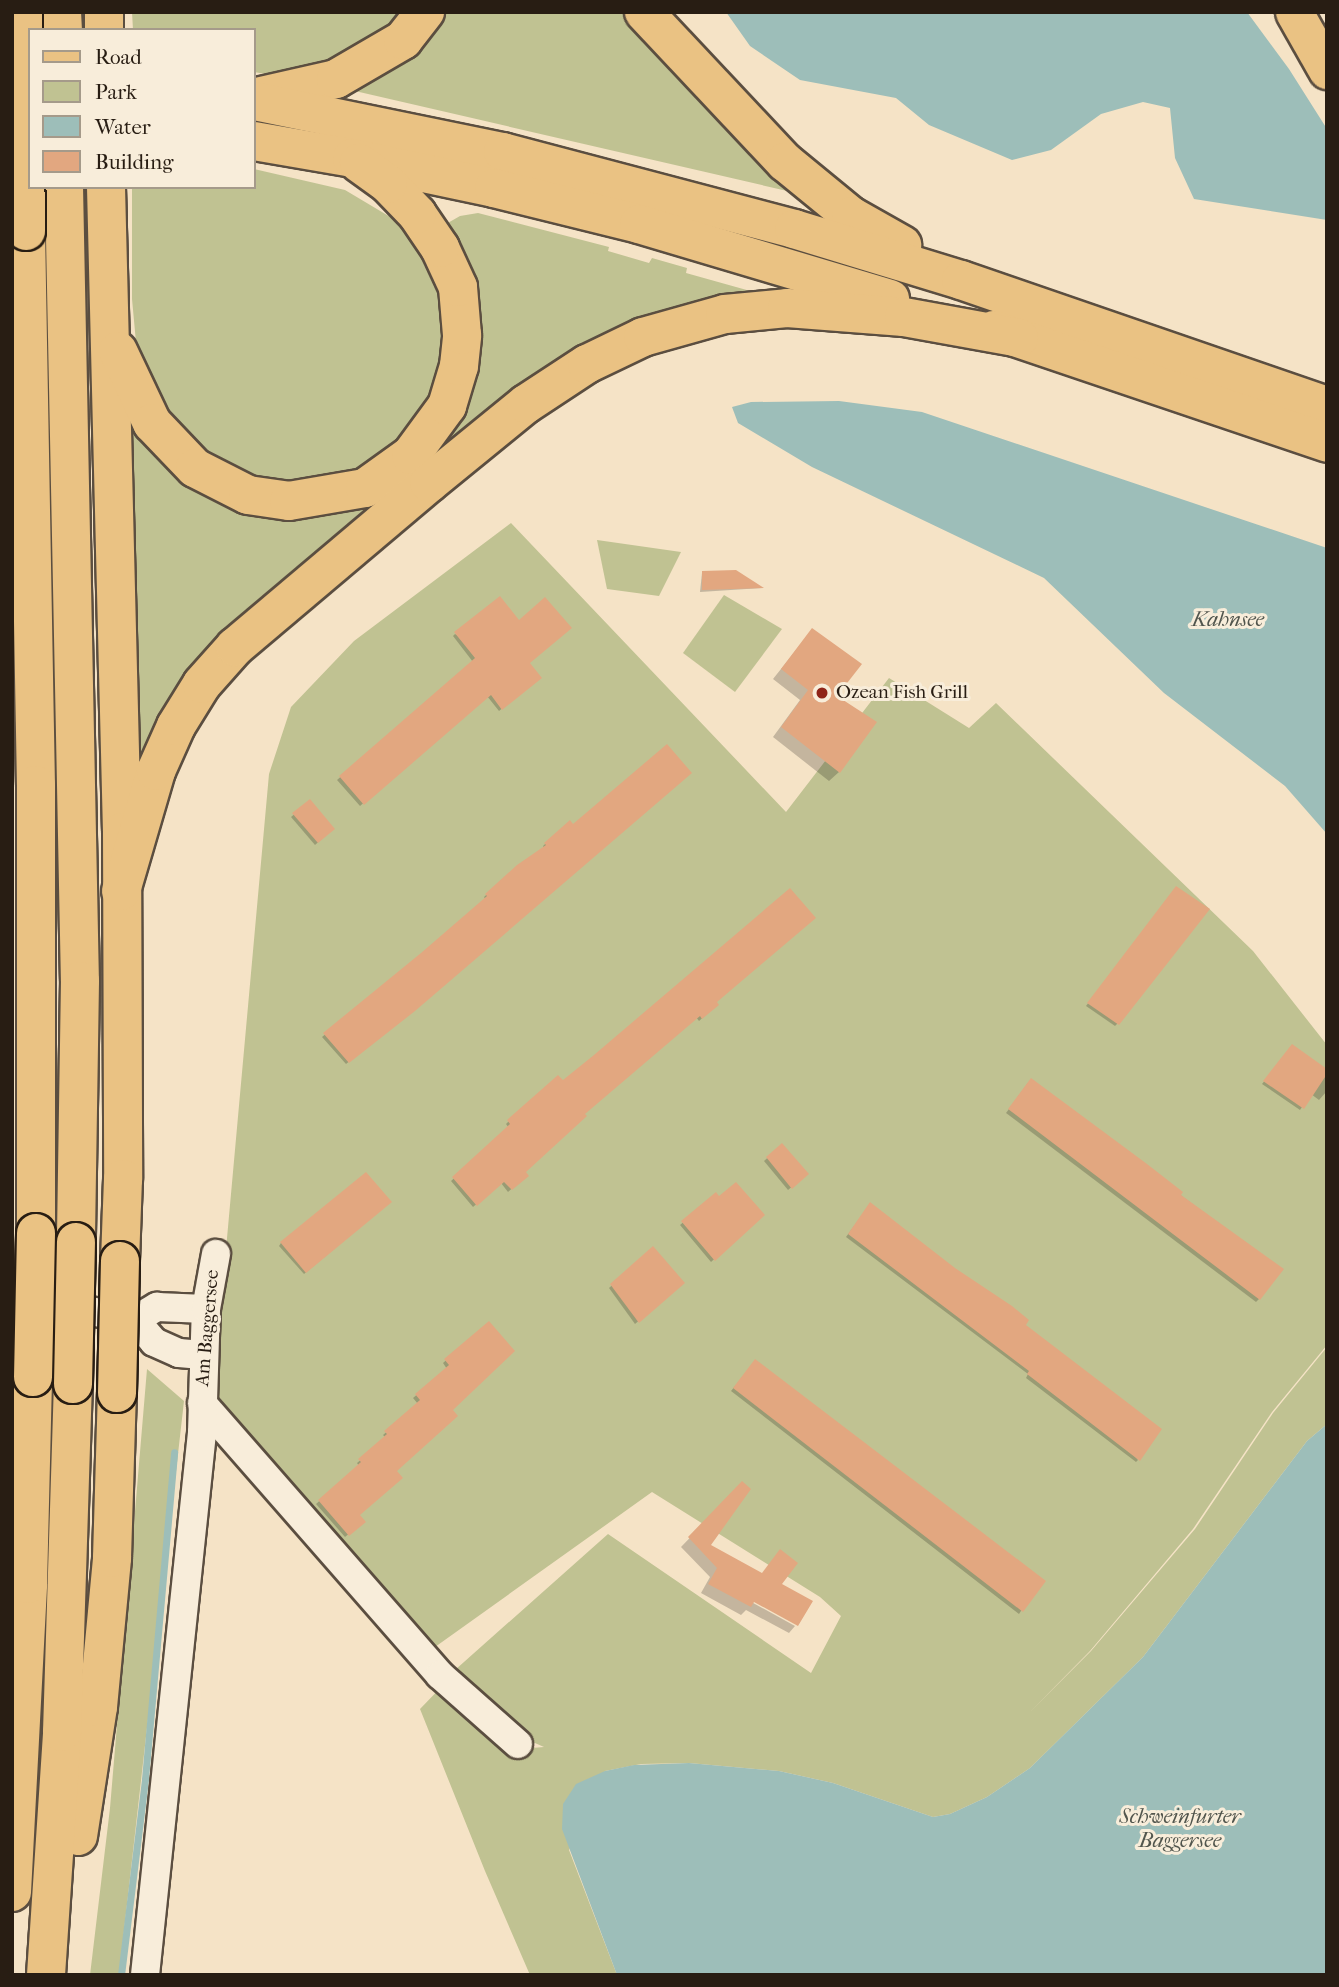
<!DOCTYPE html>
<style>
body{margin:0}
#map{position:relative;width:1339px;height:1987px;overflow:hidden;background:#f5e3c6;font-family:"IM FELL French Canon",serif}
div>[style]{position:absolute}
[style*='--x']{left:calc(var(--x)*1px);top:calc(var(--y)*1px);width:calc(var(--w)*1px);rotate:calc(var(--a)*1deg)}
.green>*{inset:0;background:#c0c292}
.water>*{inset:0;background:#9dbeb9}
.shadow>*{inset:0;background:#0003}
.stream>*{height:7px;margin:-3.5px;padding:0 3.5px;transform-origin:3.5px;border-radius:3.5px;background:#9dbeb9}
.building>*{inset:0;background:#e2a780}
.roads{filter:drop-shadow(2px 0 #5b4e40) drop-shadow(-2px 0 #5b4e40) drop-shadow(0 2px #5b4e40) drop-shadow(0 -2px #5b4e40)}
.minor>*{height:28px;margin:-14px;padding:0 14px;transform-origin:14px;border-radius:14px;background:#f8edda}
.major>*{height:37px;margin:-18.5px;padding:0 18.5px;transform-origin:18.5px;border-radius:18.5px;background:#eac283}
.highway>*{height:38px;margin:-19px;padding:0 19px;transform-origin:19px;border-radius:19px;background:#eac283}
.bridges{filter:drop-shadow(2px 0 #281d13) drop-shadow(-2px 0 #281d13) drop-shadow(0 2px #281d13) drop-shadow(0 -2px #281d13)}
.highway-bridge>*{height:38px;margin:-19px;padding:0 19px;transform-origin:19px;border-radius:19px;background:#eac283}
.dots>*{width:19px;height:19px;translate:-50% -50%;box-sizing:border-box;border:4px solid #f8edda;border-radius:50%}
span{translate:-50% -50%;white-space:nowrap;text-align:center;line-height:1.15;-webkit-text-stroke:6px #f8edda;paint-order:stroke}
.poi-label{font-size:19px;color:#281d13}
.left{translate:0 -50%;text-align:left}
.street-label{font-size:19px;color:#281d13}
.water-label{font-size:21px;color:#51554d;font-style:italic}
.frame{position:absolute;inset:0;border:14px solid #281d13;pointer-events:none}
.legend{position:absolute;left:28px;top:28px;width:228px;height:161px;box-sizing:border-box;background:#f8edda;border:2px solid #a59a8a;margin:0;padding:9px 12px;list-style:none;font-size:21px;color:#281d13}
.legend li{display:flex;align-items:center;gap:14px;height:35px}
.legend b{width:35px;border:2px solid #a59a8a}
</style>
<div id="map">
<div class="green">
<i style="clip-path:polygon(132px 12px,402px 12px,367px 49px,335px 66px,277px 76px,254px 72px,254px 30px,133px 30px)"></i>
<i style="clip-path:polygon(439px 12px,624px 12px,756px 158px,796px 193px,355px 91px,355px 87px)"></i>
<i style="clip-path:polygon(254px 169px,345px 190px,397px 221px,416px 239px,427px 255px,447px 312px,444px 370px,414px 433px,367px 470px,279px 487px,207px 464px,139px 375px,132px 299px,132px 187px,254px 187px)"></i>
<i style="clip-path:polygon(478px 213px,609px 247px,608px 251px,649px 263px,652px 258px,687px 268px,686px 273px,761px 294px,436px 459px,317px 552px,194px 667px,133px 788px,127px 436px,134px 433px,169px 470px,207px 496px,302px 516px,459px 413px,446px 224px,460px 216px)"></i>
<i style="clip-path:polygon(511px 523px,786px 812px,889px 678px,969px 728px,996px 703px,1253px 951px,1327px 1045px,1327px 1345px,1272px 1412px,1193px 1529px,1090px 1651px,1030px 1712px,1091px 1651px,1195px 1529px,1273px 1413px,1327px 1347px,1327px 1424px,1307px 1441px,1143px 1657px,1030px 1768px,987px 1797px,950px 1814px,933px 1817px,833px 1783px,779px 1771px,689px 1763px,641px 1764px,605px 1771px,569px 1850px,617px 1975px,530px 1975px,485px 1871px,420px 1709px,447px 1681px,507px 1750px,544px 1747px,510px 1732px,455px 1670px,608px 1534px,811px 1673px,841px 1616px,820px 1597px,652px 1492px,435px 1647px,415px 1642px,212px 1404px,269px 774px,291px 707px,354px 641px)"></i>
<i style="clip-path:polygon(597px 540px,681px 552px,659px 596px,607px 589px)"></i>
<i style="clip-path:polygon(724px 595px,782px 629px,735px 692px,683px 653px)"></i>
<i style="clip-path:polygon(147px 1369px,184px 1401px,119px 1975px,90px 1975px,110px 1808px)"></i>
</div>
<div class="water">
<i style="clip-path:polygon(726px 12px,1247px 12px,1289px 69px,1327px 129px,1327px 220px,1194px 199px,1175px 158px,1170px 108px,1143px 102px,1101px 114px,1051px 150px,1012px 160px,929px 125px,896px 98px,800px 80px,750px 46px)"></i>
<i style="clip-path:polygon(839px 401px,922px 412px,1327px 548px,1327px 834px,1285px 786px,1164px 693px,1044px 578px,812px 467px,738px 423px,732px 407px,751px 402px)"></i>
<i style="clip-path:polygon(1327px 1424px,1327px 1975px,617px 1975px,562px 1829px,563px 1804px,576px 1784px,605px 1771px,634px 1765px,689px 1763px,779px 1771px,833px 1783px,933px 1817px,950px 1814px,987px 1797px,1030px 1768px,1143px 1657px,1307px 1441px)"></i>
</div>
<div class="shadow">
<i style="clip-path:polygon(702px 573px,737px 573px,762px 588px,700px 592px)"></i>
<i style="clip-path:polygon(812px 630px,835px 696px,839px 772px,829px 781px,773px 737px,800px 700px,773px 679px)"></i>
<i style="clip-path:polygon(455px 634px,537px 680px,499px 711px,487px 696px,360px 806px,337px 780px,473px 662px,453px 636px)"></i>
<i style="clip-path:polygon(310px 801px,333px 829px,315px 845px,291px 817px)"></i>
<i style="clip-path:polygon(569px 822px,411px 1013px,346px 1064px,322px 1037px,486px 900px,484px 897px,518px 866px,544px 848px,543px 846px)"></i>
<i style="clip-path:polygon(1174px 891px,1117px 1024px,1115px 1026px,1086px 1006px)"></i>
<i style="clip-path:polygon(715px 1002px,717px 1005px,699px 1021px,696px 1017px,583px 1114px,524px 1172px,526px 1176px,508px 1192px,501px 1183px,473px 1207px,451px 1181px,509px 1128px,506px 1124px,508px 1122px,563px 1083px)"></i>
<i style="clip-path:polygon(1290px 1049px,1327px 1071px,1327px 1091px,1319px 1100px,1311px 1094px,1300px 1110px,1262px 1084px)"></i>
<i style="clip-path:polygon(1028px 1083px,1281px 1269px,1259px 1299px,1256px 1302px,1006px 1113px)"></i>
<i style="clip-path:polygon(782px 1145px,807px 1174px,788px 1190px,764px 1161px)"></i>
<i style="clip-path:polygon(716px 1194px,719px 1199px,762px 1215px,711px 1262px,680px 1225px)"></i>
<i style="clip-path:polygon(390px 1202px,304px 1274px,279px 1246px,281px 1243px)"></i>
<i style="clip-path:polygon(868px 1207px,954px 1269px,1023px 1325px,1138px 1460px,1136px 1462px,1026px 1378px,1028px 1374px,846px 1237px)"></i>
<i style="clip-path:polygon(653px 1248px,683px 1283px,635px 1324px,609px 1288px)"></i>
<i style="clip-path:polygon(488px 1323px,451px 1410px,357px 1515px,363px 1522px,345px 1537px,316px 1504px,359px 1466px,357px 1463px,386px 1438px,383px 1435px,418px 1404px,413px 1398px,447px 1369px,443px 1363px)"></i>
<i style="clip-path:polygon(753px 1364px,1044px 1581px,1021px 1611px,1019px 1614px,731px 1391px)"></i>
<i style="clip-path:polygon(742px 1484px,708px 1545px,747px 1596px,746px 1599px,795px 1626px,789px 1633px,746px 1610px,741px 1615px,701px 1593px,710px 1577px,681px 1547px)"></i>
</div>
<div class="stream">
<i style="--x:121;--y:1975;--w:197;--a:-83"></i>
<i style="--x:145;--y:1779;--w:328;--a:-84.9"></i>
</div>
<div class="building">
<i style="clip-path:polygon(736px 570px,764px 588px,702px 590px,702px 571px)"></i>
<i style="clip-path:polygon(500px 596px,519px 620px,545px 597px,572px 628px,530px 663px,542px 678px,502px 710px,491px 695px,364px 805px,339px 776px,475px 658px,454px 632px)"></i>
<i style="clip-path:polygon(812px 628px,862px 664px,837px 696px,877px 722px,840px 773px,781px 727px,808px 690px,781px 669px)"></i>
<i style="clip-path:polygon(667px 744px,692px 773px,415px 1011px,349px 1063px,323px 1033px,421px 953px,487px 896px,485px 894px,517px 865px,546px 845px,544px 843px,570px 820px,573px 824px)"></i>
<i style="clip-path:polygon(310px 799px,335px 829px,318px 843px,292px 813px)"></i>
<i style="clip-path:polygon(1176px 886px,1210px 909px,1119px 1025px,1087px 1003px)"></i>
<i style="clip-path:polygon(790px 888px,816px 918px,717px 1002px,719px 1005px,702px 1019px,700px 1016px,585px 1114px,587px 1116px,526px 1172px,529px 1176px,512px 1190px,504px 1182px,477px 1206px,452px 1177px,510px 1124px,507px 1120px,558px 1075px,563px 1080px,594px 1055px)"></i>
<i style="clip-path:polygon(1292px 1044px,1327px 1069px,1327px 1074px,1304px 1109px,1263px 1081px)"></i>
<i style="clip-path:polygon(1031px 1078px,1147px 1164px,1183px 1192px,1181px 1195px,1284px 1269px,1260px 1300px,1008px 1109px)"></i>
<i style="clip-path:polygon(782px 1143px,809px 1174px,792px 1189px,766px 1157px)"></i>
<i style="clip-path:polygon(366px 1172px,392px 1202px,306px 1273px,280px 1242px)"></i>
<i style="clip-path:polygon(736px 1182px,765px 1215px,715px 1261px,681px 1221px,716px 1192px,719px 1196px)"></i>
<i style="clip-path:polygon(870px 1202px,955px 1268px,1012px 1306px,1029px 1320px,1026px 1325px,1162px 1429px,1140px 1461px,1027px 1374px,1029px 1371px,848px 1234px)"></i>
<i style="clip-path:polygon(653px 1246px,685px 1283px,639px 1323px,610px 1284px)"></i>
<i style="clip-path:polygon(489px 1321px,515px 1351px,453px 1410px,458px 1416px,397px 1471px,403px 1478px,360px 1515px,366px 1522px,349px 1536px,318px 1500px,361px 1462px,358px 1459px,387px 1434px,384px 1431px,420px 1400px,415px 1394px,449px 1365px,444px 1359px)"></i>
<i style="clip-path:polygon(755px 1359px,1046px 1581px,1023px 1612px,733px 1388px)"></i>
<i style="clip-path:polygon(742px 1481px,751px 1489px,711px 1545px,762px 1573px,780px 1549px,798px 1563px,782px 1584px,813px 1601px,798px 1626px,754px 1602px,751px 1607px,708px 1584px,717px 1568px,688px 1537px)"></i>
</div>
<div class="roads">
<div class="minor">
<i style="--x:12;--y:1295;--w:126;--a:11.5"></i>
<i style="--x:135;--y:1320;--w:29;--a:49"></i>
<i style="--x:154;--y:1342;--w:27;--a:24"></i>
<i style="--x:179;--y:1353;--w:23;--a:5"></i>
<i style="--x:135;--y:1320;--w:26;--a:-31"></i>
<i style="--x:157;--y:1307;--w:49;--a:2.3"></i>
<i style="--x:202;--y:1403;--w:361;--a:48.8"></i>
<i style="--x:440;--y:1675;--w:104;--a:41.5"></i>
<i style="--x:145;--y:1975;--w:545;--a:-84"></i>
<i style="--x:202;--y:1433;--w:124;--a:-88.2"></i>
<i style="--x:206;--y:1309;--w:56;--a:-79.7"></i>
</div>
<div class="major">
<i style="--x:1294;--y:12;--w:67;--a:60.4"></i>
</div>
<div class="highway">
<i style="--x:62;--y:12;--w:18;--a:87"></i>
<i style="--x:104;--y:12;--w:18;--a:90"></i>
<i style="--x:644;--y:12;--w:206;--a:46.8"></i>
<i style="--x:785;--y:162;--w:85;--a:39.3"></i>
<i style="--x:851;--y:216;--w:59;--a:29.6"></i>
<i style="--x:261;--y:96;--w:77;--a:-12.8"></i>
<i style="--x:336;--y:79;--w:78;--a:-30.2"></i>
<i style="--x:403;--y:40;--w:36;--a:-52"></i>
<i style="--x:254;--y:101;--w:254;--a:11.6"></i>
<i style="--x:503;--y:152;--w:301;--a:14.8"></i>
<i style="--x:794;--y:229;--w:175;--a:17"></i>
<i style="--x:961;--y:280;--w:387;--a:19"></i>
<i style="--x:254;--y:141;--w:99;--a:9.8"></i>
<i style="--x:352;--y:158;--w:145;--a:11.9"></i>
<i style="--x:494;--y:188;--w:149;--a:13.9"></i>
<i style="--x:639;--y:224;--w:262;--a:16.6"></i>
<i style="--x:64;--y:187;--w:794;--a:88.85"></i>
<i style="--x:80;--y:981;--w:261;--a:90.9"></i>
<i style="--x:106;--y:187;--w:645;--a:88.58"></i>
<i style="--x:122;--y:832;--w:347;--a:89.8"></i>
<i style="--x:123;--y:1179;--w:82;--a:92.1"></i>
<i style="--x:26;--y:231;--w:554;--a:88.97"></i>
<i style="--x:36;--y:785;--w:448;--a:90"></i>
<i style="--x:994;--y:330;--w:352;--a:18.7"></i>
<i style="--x:118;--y:351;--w:80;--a:64.7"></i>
<i style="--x:152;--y:423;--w:62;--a:46.3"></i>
<i style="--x:195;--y:468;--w:59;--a:27"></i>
<i style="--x:248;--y:495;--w:41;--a:8.3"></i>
<i style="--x:289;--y:501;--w:77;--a:-9.7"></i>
<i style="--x:365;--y:488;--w:57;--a:-35.7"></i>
<i style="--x:411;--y:455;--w:61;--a:-53.7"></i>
<i style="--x:447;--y:406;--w:42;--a:-73.3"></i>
<i style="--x:459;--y:366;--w:31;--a:-84"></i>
<i style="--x:462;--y:335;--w:48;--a:-94.8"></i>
<i style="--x:458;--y:287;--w:43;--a:-114.8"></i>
<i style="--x:440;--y:248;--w:41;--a:-124.1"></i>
<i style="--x:417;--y:214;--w:42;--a:-134"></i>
<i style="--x:388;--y:184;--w:36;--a:-144"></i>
<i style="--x:121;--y:891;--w:125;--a:-73.7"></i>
<i style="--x:156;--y:771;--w:49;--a:-66"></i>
<i style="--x:176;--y:726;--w:49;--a:-58.2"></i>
<i style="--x:202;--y:684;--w:50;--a:-48.3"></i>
<i style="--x:235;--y:647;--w:254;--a:-40.2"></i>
<i style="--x:429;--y:483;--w:125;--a:-39.2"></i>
<i style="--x:526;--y:404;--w:73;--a:-33.3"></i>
<i style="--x:587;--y:364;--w:62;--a:-25.7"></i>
<i style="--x:643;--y:337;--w:85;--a:-15.7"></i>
<i style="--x:725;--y:314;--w:62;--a:-5.5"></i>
<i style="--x:787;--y:308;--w:117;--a:4.4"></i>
<i style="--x:904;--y:317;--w:117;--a:10.3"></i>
<i style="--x:78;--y:1836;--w:131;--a:-81.2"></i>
<i style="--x:98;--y:1707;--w:150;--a:-84.6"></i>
<i style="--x:112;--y:1558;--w:165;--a:-88.3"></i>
<i style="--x:12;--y:1892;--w:308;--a:-87"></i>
<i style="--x:28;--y:1584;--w:207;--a:-88.6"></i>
<i style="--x:46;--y:1975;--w:244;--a:-86.2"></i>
<i style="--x:62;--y:1732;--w:348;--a:-88.2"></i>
</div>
</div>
<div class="bridges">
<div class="highway-bridge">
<i style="--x:23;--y:12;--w:219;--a:89.2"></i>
<i style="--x:33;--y:1377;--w:144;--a:-88.8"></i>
<i style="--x:73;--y:1384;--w:142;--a:-88.8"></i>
<i style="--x:117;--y:1393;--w:132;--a:-88.7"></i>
</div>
</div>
<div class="dots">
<i style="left:822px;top:693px;background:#8f2418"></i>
</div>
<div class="poi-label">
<span class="left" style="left:836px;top:693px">Ozean Fish Grill</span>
</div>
<div class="street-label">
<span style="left:208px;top:1328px;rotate:-85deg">Am Baggersee</span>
</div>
<div class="water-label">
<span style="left:1228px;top:619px">Kahnsee</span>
<span style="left:1180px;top:1828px">Schweinfurter<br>Baggersee</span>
</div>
<div class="frame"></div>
<ul class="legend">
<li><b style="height:9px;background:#eac283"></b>Road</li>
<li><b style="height:19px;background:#c0c292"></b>Park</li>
<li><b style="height:19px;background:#9dbeb9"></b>Water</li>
<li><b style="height:19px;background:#e2a780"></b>Building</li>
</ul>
</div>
